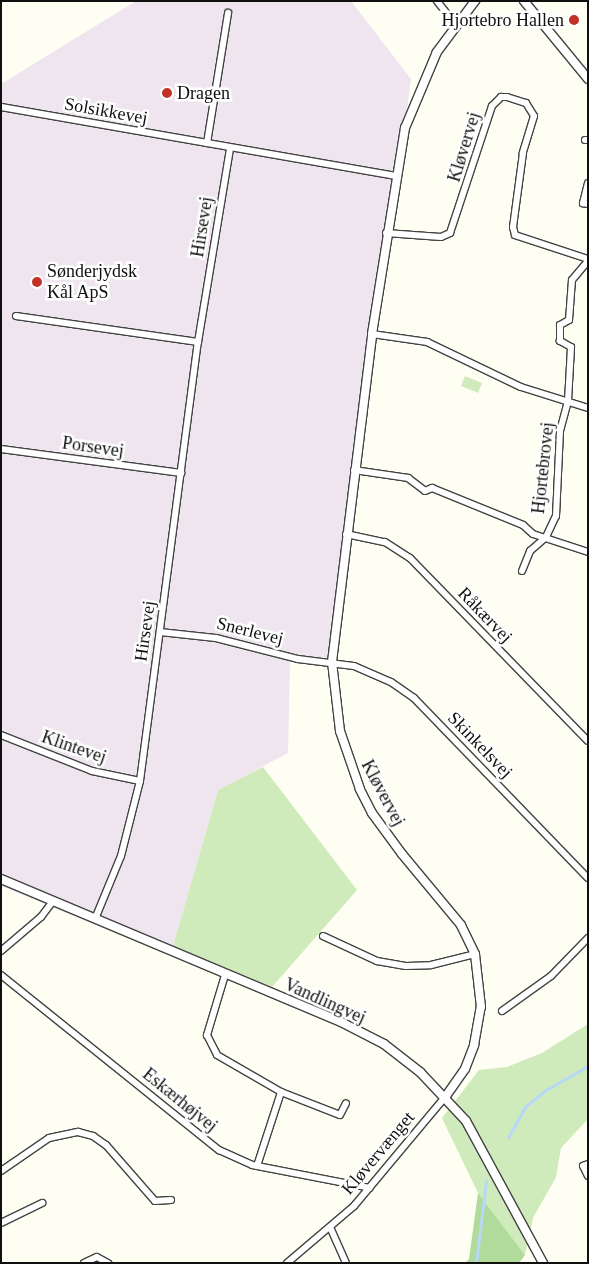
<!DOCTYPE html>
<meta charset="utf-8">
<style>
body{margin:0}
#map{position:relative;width:589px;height:1264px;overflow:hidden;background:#fffef3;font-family:"Times New Roman",serif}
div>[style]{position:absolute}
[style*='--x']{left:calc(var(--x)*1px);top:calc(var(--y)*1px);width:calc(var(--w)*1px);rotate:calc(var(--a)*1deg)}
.industrial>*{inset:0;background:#eee5ee}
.green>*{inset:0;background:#cfeabb}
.forest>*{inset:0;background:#b1db9a}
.stream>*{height:2.5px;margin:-1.25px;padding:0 1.25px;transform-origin:1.25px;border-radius:1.25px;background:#b7d8f7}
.roads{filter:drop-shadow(1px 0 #434343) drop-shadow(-1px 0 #434343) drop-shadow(0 1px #434343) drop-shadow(0 -1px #434343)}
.minor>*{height:6px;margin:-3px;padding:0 3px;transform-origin:3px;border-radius:3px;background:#fff}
.tertiary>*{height:8px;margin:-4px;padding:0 4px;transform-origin:4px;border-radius:4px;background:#fff}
.dots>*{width:14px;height:14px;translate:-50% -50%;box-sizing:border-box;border:2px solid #fff;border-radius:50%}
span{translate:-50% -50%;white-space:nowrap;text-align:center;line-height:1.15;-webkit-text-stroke:5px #fff;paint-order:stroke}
.poi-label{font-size:18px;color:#101010}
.right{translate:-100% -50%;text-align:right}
.left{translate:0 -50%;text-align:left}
.street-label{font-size:18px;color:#101010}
.frame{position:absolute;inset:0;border:2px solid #101010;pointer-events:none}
</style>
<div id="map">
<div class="industrial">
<i style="clip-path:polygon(136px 1px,351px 1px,411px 79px,332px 658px,290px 662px,288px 753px,218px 790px,173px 946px,163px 953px,1px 886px,1px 84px)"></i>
</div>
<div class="green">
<i style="clip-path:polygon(465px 376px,482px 383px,478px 393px,461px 386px)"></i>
<i style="clip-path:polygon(263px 767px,357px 890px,272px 987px,173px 946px,218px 790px)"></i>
<i style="clip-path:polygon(588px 1024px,588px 1119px,561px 1148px,556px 1177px,533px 1218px,525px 1255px,478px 1193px,442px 1118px,479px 1070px,507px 1067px,542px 1053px)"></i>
</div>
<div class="forest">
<i style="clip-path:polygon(478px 1193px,525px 1255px,519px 1263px,465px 1263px,469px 1259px)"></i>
</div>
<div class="stream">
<i style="--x:508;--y:1138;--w:35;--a:-61"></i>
<i style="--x:525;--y:1107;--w:27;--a:-39"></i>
<i style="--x:546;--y:1090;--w:48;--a:-29.7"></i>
<i style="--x:476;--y:1263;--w:83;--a:-83"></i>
</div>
<div class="roads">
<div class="minor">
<i style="--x:437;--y:1;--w:29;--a:52"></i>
<i style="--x:1;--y:107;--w:401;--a:9.9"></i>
<i style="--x:585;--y:140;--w:3;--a:0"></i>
<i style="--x:207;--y:143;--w:132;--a:-80.8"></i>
<i style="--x:588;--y:183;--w:21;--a:104"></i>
<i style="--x:583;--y:203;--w:5;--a:11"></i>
<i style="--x:386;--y:233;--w:55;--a:4.2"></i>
<i style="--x:441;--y:237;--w:10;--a:-24"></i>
<i style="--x:450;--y:233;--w:134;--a:-71.7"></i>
<i style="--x:492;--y:106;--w:13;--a:-45"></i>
<i style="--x:501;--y:97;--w:6;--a:0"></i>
<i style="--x:507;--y:97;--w:20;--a:18"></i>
<i style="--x:526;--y:103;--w:15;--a:58"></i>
<i style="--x:534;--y:116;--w:39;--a:107"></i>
<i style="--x:523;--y:153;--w:75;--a:97.7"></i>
<i style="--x:513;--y:227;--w:8;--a:76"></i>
<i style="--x:515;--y:235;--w:77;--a:18.2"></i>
<i style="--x:16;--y:316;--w:184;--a:8.1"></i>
<i style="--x:372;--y:334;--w:56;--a:8.3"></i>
<i style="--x:427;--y:342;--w:104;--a:25.6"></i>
<i style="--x:521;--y:387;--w:70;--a:17.4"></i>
<i style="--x:1;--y:449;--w:182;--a:7.6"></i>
<i style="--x:354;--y:470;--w:55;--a:8.4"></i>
<i style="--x:408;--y:478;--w:21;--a:37"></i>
<i style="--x:425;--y:491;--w:8;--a:-23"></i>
<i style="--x:432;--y:488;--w:98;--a:22.1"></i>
<i style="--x:523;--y:525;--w:13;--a:42"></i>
<i style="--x:533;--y:534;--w:58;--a:18.1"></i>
<i style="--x:346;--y:534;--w:40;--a:12"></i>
<i style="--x:385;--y:542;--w:30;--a:33"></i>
<i style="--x:410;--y:558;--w:255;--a:45.8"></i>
<i style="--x:522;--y:571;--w:22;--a:-68"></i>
<i style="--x:530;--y:551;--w:21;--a:-41"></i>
<i style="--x:546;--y:537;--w:23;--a:-65"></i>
<i style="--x:556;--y:516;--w:85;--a:-87.3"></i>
<i style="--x:560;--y:431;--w:31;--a:-75"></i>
<i style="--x:568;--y:401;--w:54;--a:-86.8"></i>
<i style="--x:571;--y:347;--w:13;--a:-151"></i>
<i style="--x:560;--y:341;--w:16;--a:-90"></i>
<i style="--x:560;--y:325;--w:10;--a:-29"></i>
<i style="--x:569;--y:320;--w:40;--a:-85.7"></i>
<i style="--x:572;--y:280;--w:25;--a:-50"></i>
<i style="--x:160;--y:632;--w:56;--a:6.1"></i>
<i style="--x:216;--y:638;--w:85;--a:14.4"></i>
<i style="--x:298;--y:659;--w:56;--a:7.1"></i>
<i style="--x:354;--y:666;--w:40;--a:23.4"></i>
<i style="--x:391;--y:682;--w:28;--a:35"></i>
<i style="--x:414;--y:698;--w:250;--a:46"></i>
<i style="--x:1;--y:735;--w:98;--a:21.6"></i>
<i style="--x:92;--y:771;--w:49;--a:11.8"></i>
<i style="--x:95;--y:919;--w:68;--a:-67.6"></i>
<i style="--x:121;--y:856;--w:77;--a:-75.8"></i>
<i style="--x:140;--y:781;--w:443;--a:-82.5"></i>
<i style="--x:198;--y:342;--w:197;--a:-80.6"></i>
<i style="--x:323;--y:936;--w:60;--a:24.8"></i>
<i style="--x:377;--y:961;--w:29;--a:10"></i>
<i style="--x:406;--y:966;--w:25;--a:-2"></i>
<i style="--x:431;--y:965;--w:45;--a:-14"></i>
<i style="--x:1;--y:951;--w:52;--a:-40.4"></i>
<i style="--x:41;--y:917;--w:20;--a:-53"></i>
<i style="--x:1;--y:975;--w:280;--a:38.8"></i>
<i style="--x:219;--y:1150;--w:36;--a:24"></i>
<i style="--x:252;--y:1165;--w:120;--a:11"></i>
<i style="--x:225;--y:975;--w:63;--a:106.7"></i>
<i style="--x:207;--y:1035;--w:22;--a:63"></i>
<i style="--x:217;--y:1055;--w:74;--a:30"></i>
<i style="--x:281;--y:1092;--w:63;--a:21.3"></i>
<i style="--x:340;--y:1115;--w:13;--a:-63"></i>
<i style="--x:502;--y:1011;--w:60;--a:-35.5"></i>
<i style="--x:551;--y:976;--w:53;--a:-45.8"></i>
<i style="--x:588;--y:1164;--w:5;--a:158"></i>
<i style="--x:583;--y:1166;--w:11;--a:63"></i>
<i style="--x:257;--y:1166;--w:78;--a:-72"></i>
<i style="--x:1;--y:1171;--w:58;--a:-34.5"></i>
<i style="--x:49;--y:1138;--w:30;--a:-12"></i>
<i style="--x:78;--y:1132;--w:16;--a:15"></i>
<i style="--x:93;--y:1136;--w:16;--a:35"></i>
<i style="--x:106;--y:1145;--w:74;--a:48.8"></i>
<i style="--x:155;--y:1201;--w:16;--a:-4"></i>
<i style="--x:1;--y:1223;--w:46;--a:-26"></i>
<i style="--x:330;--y:1227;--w:39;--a:66"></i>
<i style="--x:84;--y:1263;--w:14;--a:-25"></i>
<i style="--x:97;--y:1257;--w:13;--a:29"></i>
<i style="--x:287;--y:1263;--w:88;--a:-40.4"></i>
<i style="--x:354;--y:1206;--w:143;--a:-50.1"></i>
</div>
<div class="tertiary">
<i style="--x:524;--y:1;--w:101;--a:50.6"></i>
<i style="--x:1;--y:879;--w:369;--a:22.8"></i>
<i style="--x:341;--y:1022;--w:48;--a:27.1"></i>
<i style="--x:384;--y:1044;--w:46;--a:37.9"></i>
<i style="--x:420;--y:1072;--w:67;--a:46.8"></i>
<i style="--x:466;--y:1121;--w:162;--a:61.5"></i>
<i style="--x:446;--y:1096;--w:33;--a:-55"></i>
<i style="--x:465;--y:1069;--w:26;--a:-69"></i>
<i style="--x:474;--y:1045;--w:39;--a:-80"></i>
<i style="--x:481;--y:1007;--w:53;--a:-96.5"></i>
<i style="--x:475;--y:954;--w:32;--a:-116"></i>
<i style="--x:461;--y:925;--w:92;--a:-129.7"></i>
<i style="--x:402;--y:854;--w:51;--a:-126.2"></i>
<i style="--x:372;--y:813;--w:27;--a:-117"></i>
<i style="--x:360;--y:789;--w:61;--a:-109"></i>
<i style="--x:340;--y:731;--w:69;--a:-96.6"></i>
<i style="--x:332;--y:662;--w:330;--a:-83"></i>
<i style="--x:372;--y:334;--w:209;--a:-80.9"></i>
<i style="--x:405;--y:128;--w:82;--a:-67.2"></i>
<i style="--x:437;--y:52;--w:64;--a:-53.3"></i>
</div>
</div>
<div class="dots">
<i style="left:574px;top:20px;background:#c23026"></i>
<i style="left:167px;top:93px;background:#c23026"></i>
<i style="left:37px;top:282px;background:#c23026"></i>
</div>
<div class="poi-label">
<span class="right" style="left:564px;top:20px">Hjortebro Hallen</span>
<span class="left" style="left:177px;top:93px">Dragen</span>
<span class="left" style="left:47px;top:282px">Sønderjydsk<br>Kål ApS</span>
</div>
<div class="street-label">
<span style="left:106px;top:111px;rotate:10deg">Solsikkevej</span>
<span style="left:464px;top:147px;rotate:-73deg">Kløvervej</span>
<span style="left:202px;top:227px;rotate:-81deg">Hirsevej</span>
<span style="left:93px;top:447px;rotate:8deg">Porsevej</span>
<span style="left:543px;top:468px;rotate:-84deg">Hjortebrovej</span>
<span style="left:485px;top:615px;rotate:46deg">Råkærvej</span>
<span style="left:145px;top:631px;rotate:-82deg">Hirsevej</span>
<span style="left:250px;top:631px;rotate:14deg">Snerlevej</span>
<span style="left:480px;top:745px;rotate:46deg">Skinkelsvej</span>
<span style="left:74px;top:747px;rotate:19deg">Klintevej</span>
<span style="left:383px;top:793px;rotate:62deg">Kløvervej</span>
<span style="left:325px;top:1001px;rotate:24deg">Vandlingvej</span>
<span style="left:180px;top:1100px;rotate:39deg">Eskærhøjvej</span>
<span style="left:378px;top:1153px;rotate:-50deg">Kløvervænget</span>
</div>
<div class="frame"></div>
</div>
